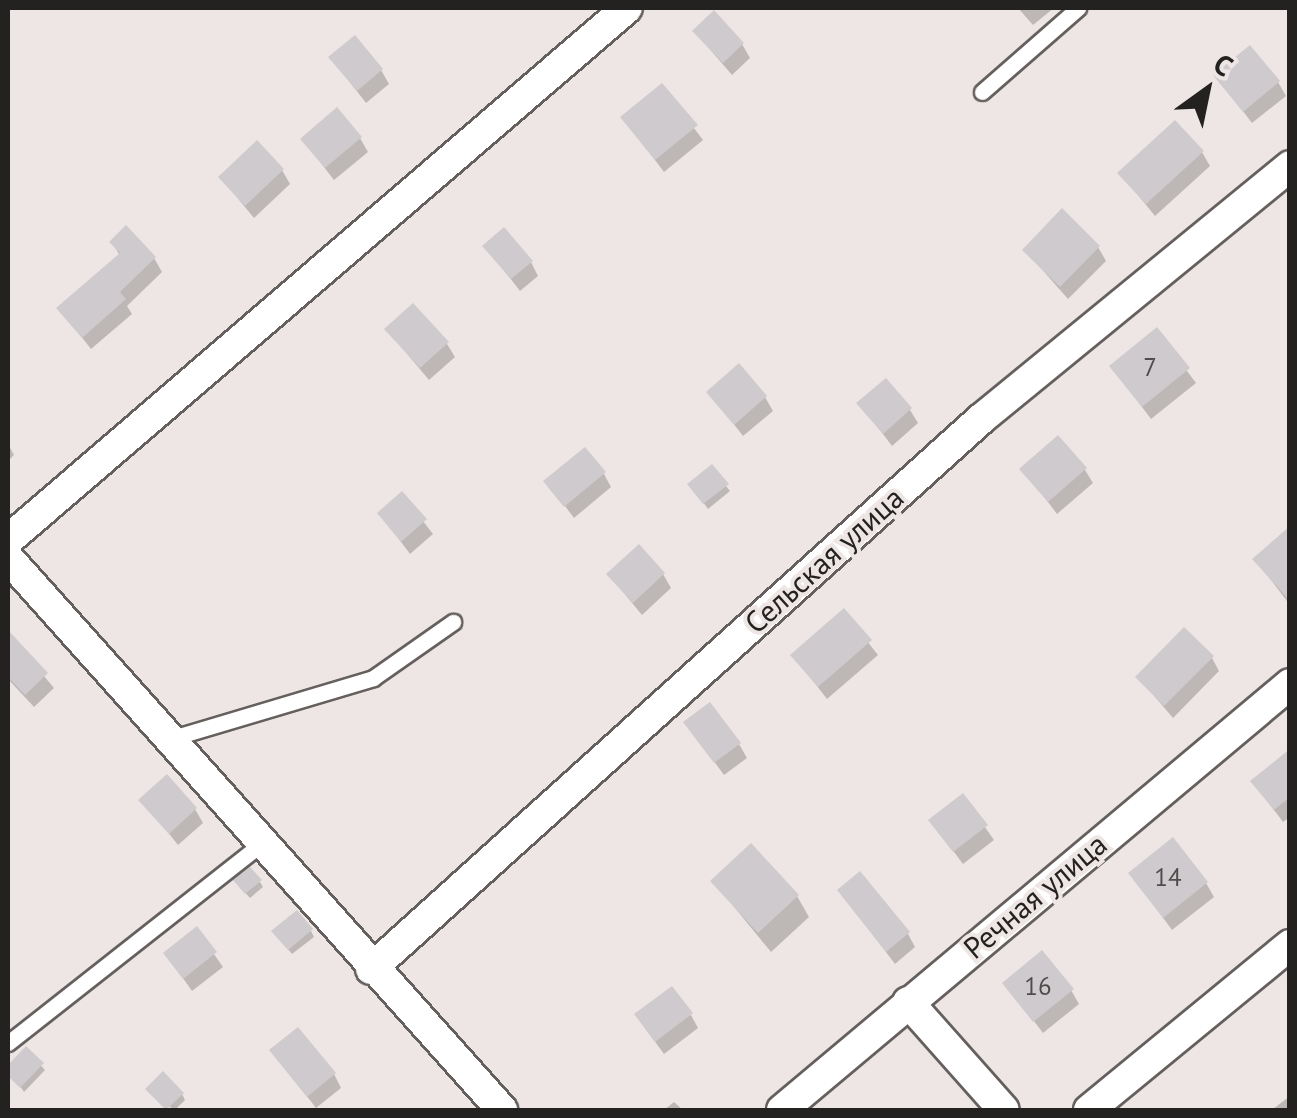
<!DOCTYPE html>
<meta charset="utf-8">
<style>
body{margin:0}
#map{position:relative;width:1297px;height:1118px;overflow:hidden;background:#ede6e4;font-family:"PT Sans",sans-serif}
div>[style]{position:absolute}
[style*='--x']{left:calc(var(--x)*1px);top:calc(var(--y)*1px);width:calc(var(--w)*1px);rotate:calc(var(--a)*1deg)}
.shadow>*{inset:0;background:#0003}
.building>*{inset:0;background:#cfcacd}
.roads{filter:drop-shadow(2px 0 #65605e) drop-shadow(-2px 0 #65605e) drop-shadow(0 2px #65605e) drop-shadow(0 -2px #65605e)}
.service>*{height:15px;margin:-7.5px;padding:0 7.5px;transform-origin:7.5px;border-radius:7.5px;background:#fff}
.minor>*{height:30px;margin:-15px;padding:0 15px;transform-origin:15px;border-radius:15px;background:#fff}
span{translate:-50% -50%;white-space:nowrap;text-align:center;line-height:1.15;-webkit-text-stroke:8px #ede6e4;paint-order:stroke}
.number-label{font-size:25px;color:#4f4c4c}
.number-label span{-webkit-text-stroke-width:0}
.street-label{font-size:30px;color:#242221}
.frame{position:absolute;inset:0;border:10px solid #242221;pointer-events:none}
.north{position:absolute;left:1157px;top:40px;width:100px;height:100px;-webkit-text-stroke:8px #ede6e4;paint-order:stroke;rotate:33deg;font-size:28px;font-weight:700;line-height:40px;text-align:center;color:#242221}
.north::after{content:'';display:block;margin:auto;width:35px;height:45px;background:#242221;clip-path:polygon(50% 0,100% 100%,50% 72%,0 100%)}
</style>
<div id="map">
<div class="shadow">
<i style="clip-path:polygon(1018px 8px,1054px 8px,1033px 25px)"></i>
<i style="clip-path:polygon(695px 32px,742px 44px,750px 58px,732px 75px)"></i>
<i style="clip-path:polygon(331px 58px,381px 70px,389px 84px,366px 103px)"></i>
<i style="clip-path:polygon(1216px 76px,1278px 82px,1286px 96px,1252px 123px)"></i>
<i style="clip-path:polygon(662px 86px,703px 140px,664px 172px,623px 118px)"></i>
<i style="clip-path:polygon(360px 138px,368px 152px,334px 180px,303px 140px)"></i>
<i style="clip-path:polygon(1202px 152px,1210px 166px,1155px 216px,1120px 173px)"></i>
<i style="clip-path:polygon(282px 170px,290px 184px,254px 218px,221px 178px)"></i>
<i style="clip-path:polygon(112px 242px,154px 258px,162px 272px,127px 306px,132px 314px,91px 349px,59px 308px,120px 256px)"></i>
<i style="clip-path:polygon(485px 246px,531px 262px,538px 276px,520px 291px)"></i>
<i style="clip-path:polygon(1098px 247px,1106px 261px,1068px 299px,1025px 250px)"></i>
<i style="clip-path:polygon(387px 330px,447px 344px,455px 357px,429px 380px)"></i>
<i style="clip-path:polygon(1157px 331px,1196px 383px,1151px 419px,1112px 367px)"></i>
<i style="clip-path:polygon(709px 392px,765px 397px,773px 411px,743px 436px)"></i>
<i style="clip-path:polygon(860px 404px,910px 410px,918px 423px,892px 446px)"></i>
<i style="clip-path:polygon(8px 444px,14px 455px,8px 461px)"></i>
<i style="clip-path:polygon(1023px 469px,1085px 470px,1093px 483px,1057px 514px)"></i>
<i style="clip-path:polygon(604px 474px,611px 487px,574px 518px,547px 482px)"></i>
<i style="clip-path:polygon(726px 486px,730px 491px,708px 509px,694px 490px)"></i>
<i style="clip-path:polygon(402px 494px,433px 534px,410px 554px,380px 514px)"></i>
<i style="clip-path:polygon(1290px 529px,1290px 605px,1255px 559px)"></i>
<i style="clip-path:polygon(663px 574px,671px 588px,642px 615px,609px 575px)"></i>
<i style="clip-path:polygon(844px 612px,878px 655px,827px 699px,793px 655px)"></i>
<i style="clip-path:polygon(17px 644px,54px 688px,34px 707px,8px 679px,8px 653px)"></i>
<i style="clip-path:polygon(1212px 658px,1219px 671px,1173px 718px,1138px 677px)"></i>
<i style="clip-path:polygon(686px 723px,739px 744px,747px 758px,724px 775px)"></i>
<i style="clip-path:polygon(1290px 752px,1290px 817px,1283px 822px,1253px 782px)"></i>
<i style="clip-path:polygon(963px 796px,994px 840px,963px 864px,931px 821px)"></i>
<i style="clip-path:polygon(142px 800px,195px 809px,203px 823px,178px 845px)"></i>
<i style="clip-path:polygon(1131px 874px,1206px 883px,1214px 897px,1172px 930px)"></i>
<i style="clip-path:polygon(713px 881px,797px 896px,809px 917px,771px 952px)"></i>
<i style="clip-path:polygon(260px 882px,263px 887px,250px 898px,240px 887px)"></i>
<i style="clip-path:polygon(840px 891px,908px 934px,915px 947px,895px 964px)"></i>
<i style="clip-path:polygon(197px 930px,223px 967px,192px 991px,166px 954px)"></i>
<i style="clip-path:polygon(311px 931px,314px 937px,292px 954px,278px 937px)"></i>
<i style="clip-path:polygon(1005px 983px,1071px 990px,1079px 1004px,1043px 1033px)"></i>
<i style="clip-path:polygon(691px 1015px,698px 1028px,664px 1054px,645px 1028px)"></i>
<i style="clip-path:polygon(26px 1049px,45px 1070px,24px 1092px,8px 1068px)"></i>
<i style="clip-path:polygon(272px 1051px,334px 1074px,341px 1088px,316px 1108px)"></i>
<i style="clip-path:polygon(182px 1094px,185px 1100px,175px 1110px,152px 1095px)"></i>
<i style="clip-path:polygon(1290px 1096px,1290px 1110px,1274px 1110px,1273px 1109px)"></i>
<i style="clip-path:polygon(674px 1102px,683px 1110px,664px 1110px)"></i>
</div>
<div class="building">
<i style="clip-path:polygon(714px 10px,744px 43px,723px 63px,692px 31px)"></i>
<i style="clip-path:polygon(355px 35px,383px 69px,357px 91px,328px 57px)"></i>
<i style="clip-path:polygon(1250px 45px,1280px 81px,1243px 112px,1213px 75px)"></i>
<i style="clip-path:polygon(662px 83px,698px 125px,655px 160px,620px 117px)"></i>
<i style="clip-path:polygon(337px 107px,362px 137px,325px 168px,300px 139px)"></i>
<i style="clip-path:polygon(1175px 120px,1204px 151px,1146px 204px,1117px 173px)"></i>
<i style="clip-path:polygon(257px 140px,284px 169px,245px 206px,218px 177px)"></i>
<i style="clip-path:polygon(1062px 208px,1100px 246px,1060px 287px,1022px 250px)"></i>
<i style="clip-path:polygon(126px 225px,156px 257px,120px 292px,126px 299px,82px 338px,56px 308px,120px 253px,109px 242px)"></i>
<i style="clip-path:polygon(504px 227px,533px 261px,511px 279px,482px 246px)"></i>
<i style="clip-path:polygon(413px 303px,449px 342px,420px 368px,384px 329px)"></i>
<i style="clip-path:polygon(1157px 327px,1190px 368px,1142px 407px,1109px 366px)"></i>
<i style="clip-path:polygon(739px 363px,767px 396px,734px 425px,706px 392px)"></i>
<i style="clip-path:polygon(886px 378px,912px 408px,883px 434px,856px 403px)"></i>
<i style="clip-path:polygon(1058px 435px,1087px 468px,1048px 502px,1019px 469px)"></i>
<i style="clip-path:polygon(585px 447px,606px 472px,564px 507px,543px 481px)"></i>
<i style="clip-path:polygon(712px 464px,729px 484px,703px 504px,687px 484px)"></i>
<i style="clip-path:polygon(402px 491px,427px 519px,401px 542px,377px 513px)"></i>
<i style="clip-path:polygon(1290px 526px,1290px 601px,1252px 559px)"></i>
<i style="clip-path:polygon(639px 544px,665px 573px,633px 603px,606px 574px)"></i>
<i style="clip-path:polygon(844px 608px,872px 640px,818px 687px,790px 655px)"></i>
<i style="clip-path:polygon(1184px 627px,1214px 656px,1164px 706px,1135px 677px)"></i>
<i style="clip-path:polygon(8px 630px,48px 673px,25px 695px,8px 677px)"></i>
<i style="clip-path:polygon(710px 702px,741px 743px,714px 763px,683px 722px)"></i>
<i style="clip-path:polygon(1290px 749px,1290px 797px,1274px 810px,1250px 781px)"></i>
<i style="clip-path:polygon(167px 774px,197px 808px,169px 834px,138px 800px)"></i>
<i style="clip-path:polygon(963px 793px,988px 825px,953px 852px,928px 820px)"></i>
<i style="clip-path:polygon(1173px 837px,1208px 882px,1163px 918px,1128px 873px)"></i>
<i style="clip-path:polygon(751px 843px,799px 895px,758px 933px,710px 881px)"></i>
<i style="clip-path:polygon(250px 867px,262px 880px,245px 894px,233px 880px)"></i>
<i style="clip-path:polygon(860px 871px,910px 932px,886px 952px,837px 890px)"></i>
<i style="clip-path:polygon(297px 910px,313px 929px,288px 950px,271px 931px)"></i>
<i style="clip-path:polygon(197px 926px,217px 952px,183px 979px,163px 953px)"></i>
<i style="clip-path:polygon(1042px 950px,1074px 989px,1033px 1022px,1002px 983px)"></i>
<i style="clip-path:polygon(672px 986px,693px 1013px,655px 1042px,634px 1014px)"></i>
<i style="clip-path:polygon(298px 1027px,336px 1073px,307px 1097px,269px 1050px)"></i>
<i style="clip-path:polygon(26px 1046px,44px 1063px,20px 1088px,8px 1076px,8px 1065px)"></i>
<i style="clip-path:polygon(163px 1071px,184px 1093px,166px 1110px,145px 1089px)"></i>
</div>
<div class="roads">
<div class="service">
<i style="--x:982;--y:92;--w:128;--a:-41.2"></i>
<i style="--x:169;--y:739;--w:213;--a:-16.6"></i>
<i style="--x:373;--y:678;--w:98;--a:-35"></i>
<i style="--x:8;--y:1043;--w:322;--a:-38.2"></i>
</div>
<div class="minor">
<i style="--x:8;--y:540;--w:816;--a:-40.68"></i>
<i style="--x:8;--y:558;--w:741;--a:48.17"></i>
<i style="--x:371;--y:969;--w:821;--a:-42.04"></i>
<i style="--x:981;--y:419;--w:399;--a:-39.3"></i>
<i style="--x:908;--y:1002;--w:144;--a:48.4"></i>
<i style="--x:782;--y:1110;--w:663;--a:-39.98"></i>
<i style="--x:1089;--y:1110;--w:260;--a:-39.4"></i>
</div>
</div>
<div class="number-label">
<span style="left:1150px;top:367px">7</span>
<span style="left:1168px;top:877px">14</span>
<span style="left:1038px;top:986px">16</span>
</div>
<div class="street-label">
<span style="left:824px;top:560px;rotate:-42deg">Сельская улица</span>
<span style="left:1035px;top:896px;rotate:-40deg">Речная улица</span>
</div>
<div class="frame"></div>
<div class="north">С</div>
</div>
